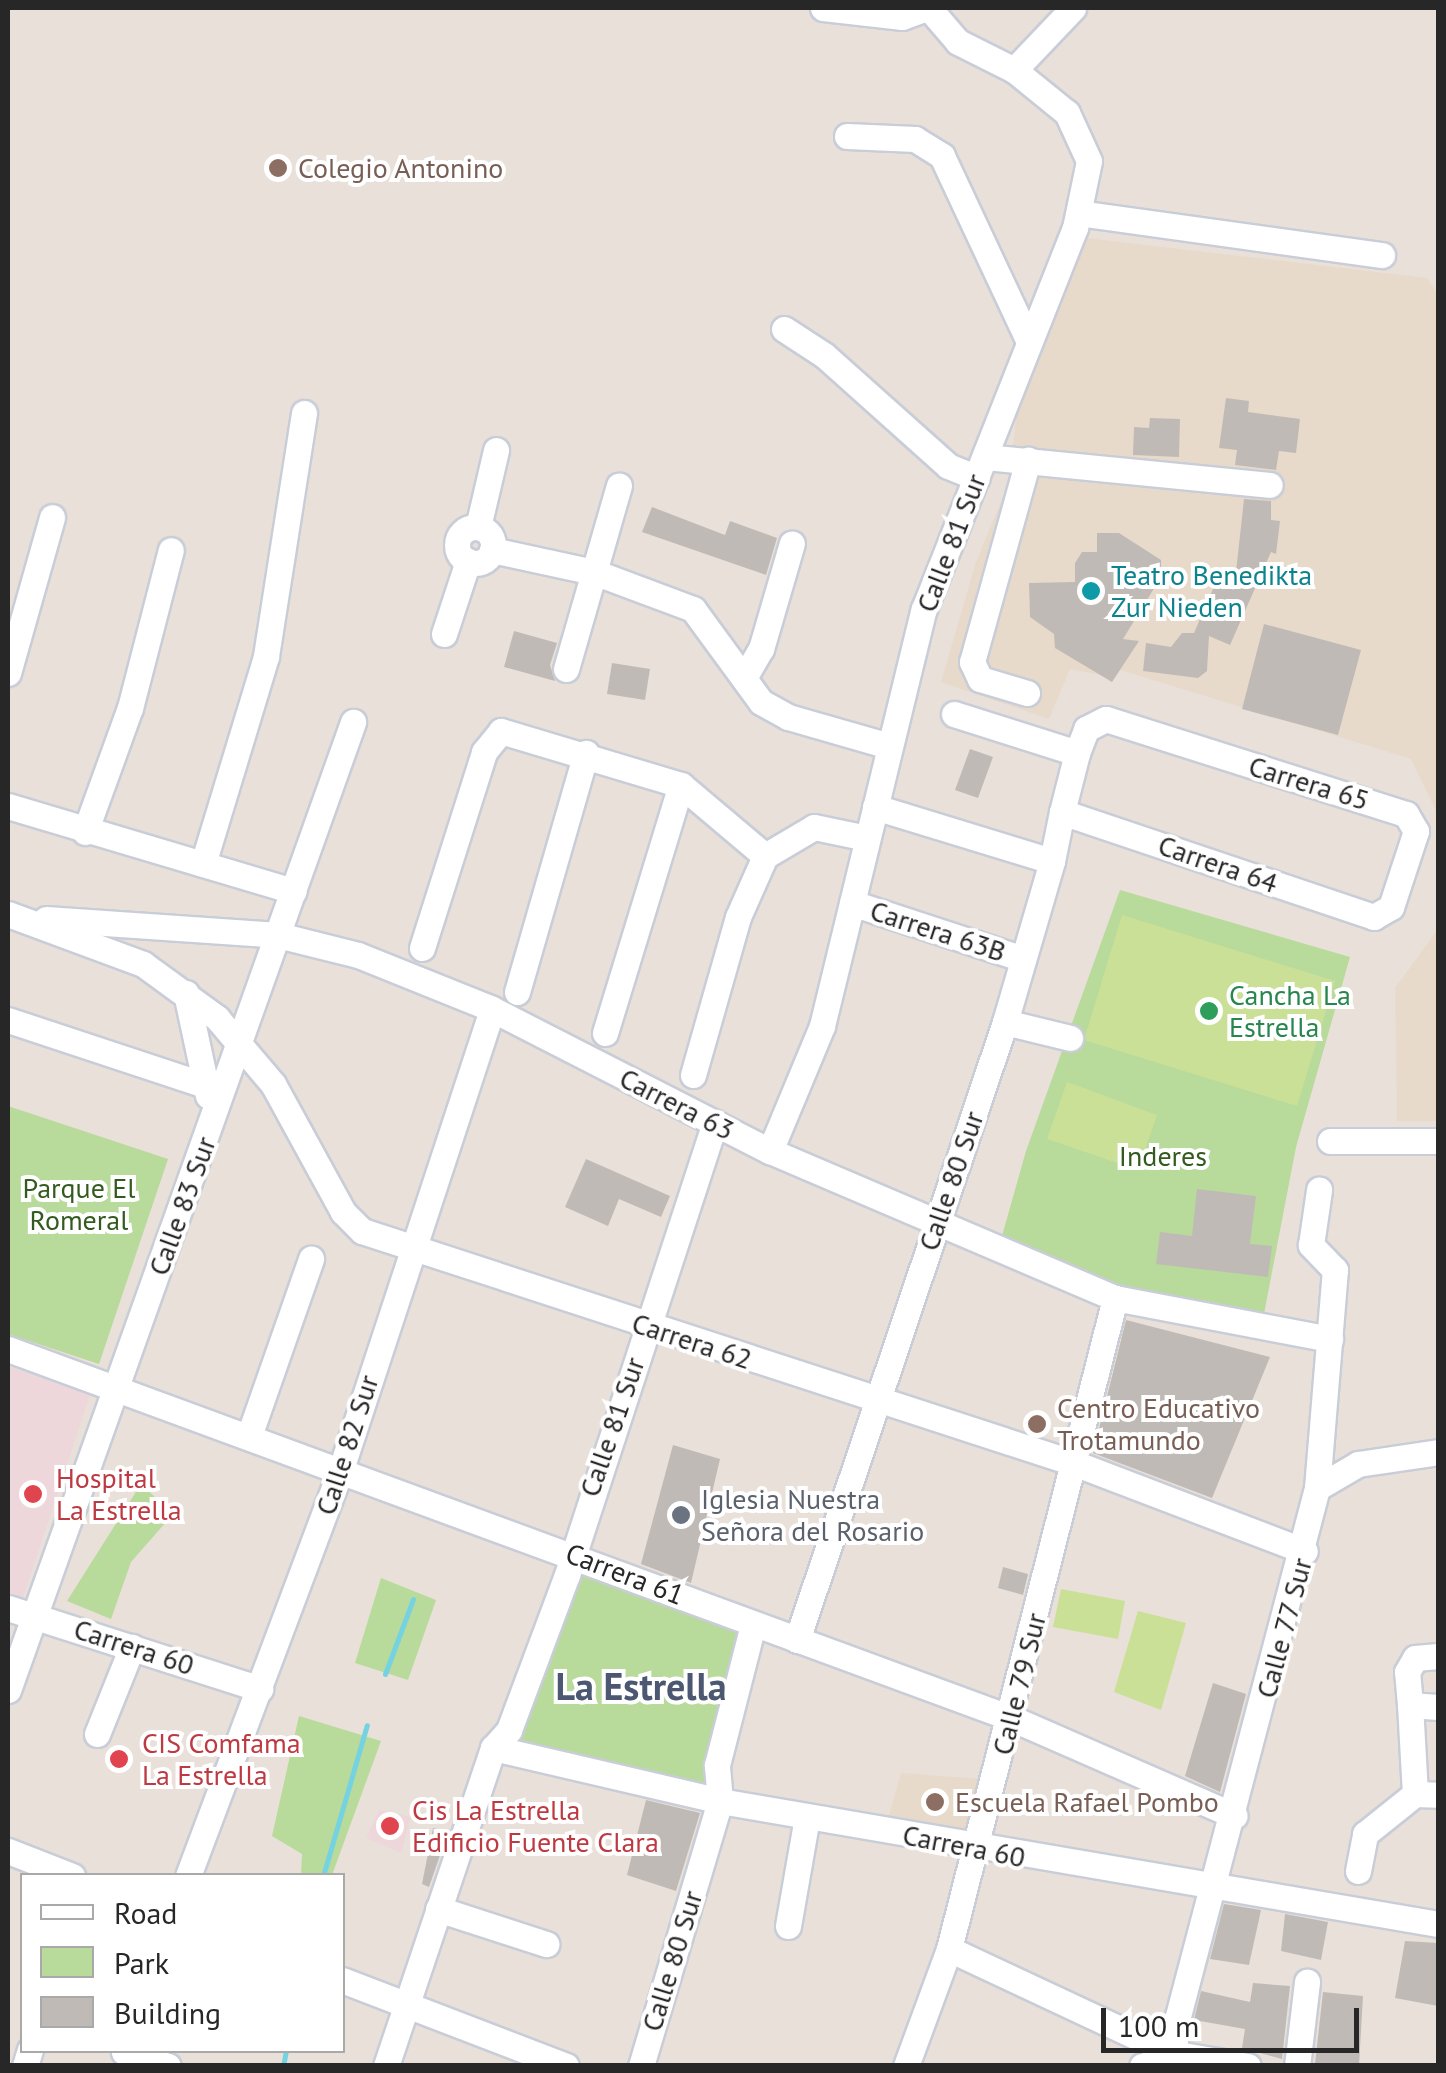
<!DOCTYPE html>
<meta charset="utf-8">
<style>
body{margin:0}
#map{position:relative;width:1446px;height:2073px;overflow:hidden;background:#e8e0d9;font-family:"PT Sans",sans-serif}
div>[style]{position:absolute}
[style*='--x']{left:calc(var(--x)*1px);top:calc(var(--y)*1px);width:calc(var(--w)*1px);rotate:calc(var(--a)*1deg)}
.education>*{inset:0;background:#e8daca}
.medical>*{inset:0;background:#eed7db}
.green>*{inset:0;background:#b8da9a}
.pitch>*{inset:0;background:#cbe097}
.stream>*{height:5px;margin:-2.5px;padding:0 2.5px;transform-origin:2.5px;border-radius:2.5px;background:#75d3e1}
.building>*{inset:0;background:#c0bab6}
.roads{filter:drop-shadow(2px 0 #c8cdd7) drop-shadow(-2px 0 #c8cdd7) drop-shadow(0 2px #c8cdd7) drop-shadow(0 -2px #c8cdd7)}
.minor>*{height:25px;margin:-12.5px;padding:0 12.5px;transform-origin:12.5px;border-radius:12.5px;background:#fff}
.minor>.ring{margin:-12.5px;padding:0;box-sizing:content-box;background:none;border:25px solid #fff;border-radius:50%}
.dots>*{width:28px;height:28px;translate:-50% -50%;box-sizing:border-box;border:5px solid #fff;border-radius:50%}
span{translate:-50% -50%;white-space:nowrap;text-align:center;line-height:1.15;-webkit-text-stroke:8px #fff;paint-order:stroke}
.education-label{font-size:28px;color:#785e54}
.left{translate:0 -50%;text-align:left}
.street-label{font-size:28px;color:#272727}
.culture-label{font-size:28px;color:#0d838f}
.leisure-label{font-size:28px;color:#27864d}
.park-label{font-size:28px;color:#345b1f}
.health-label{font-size:28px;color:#be3a42}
.worship-label{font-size:28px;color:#5b616d}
.district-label{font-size:38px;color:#4c5872;font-weight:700}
.frame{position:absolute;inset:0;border:10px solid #272727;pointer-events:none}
.legend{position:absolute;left:20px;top:1873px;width:325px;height:180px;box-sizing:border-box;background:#fff;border:2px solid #a9a9a9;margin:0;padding:12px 18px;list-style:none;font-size:30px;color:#272727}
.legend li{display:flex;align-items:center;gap:20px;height:50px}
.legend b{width:50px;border:2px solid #a9a9a9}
.scale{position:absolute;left:1101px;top:2008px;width:258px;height:45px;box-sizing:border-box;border:5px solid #272727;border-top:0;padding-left:12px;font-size:30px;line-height:35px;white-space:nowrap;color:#272727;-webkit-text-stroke:8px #fff;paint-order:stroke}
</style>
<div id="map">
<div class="education">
<i style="clip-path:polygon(1086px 238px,1427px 278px,1438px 294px,1438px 815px,1411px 759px,1114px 668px,1100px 675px,1070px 669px,1049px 719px,941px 682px,976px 562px,1008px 485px,1019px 396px)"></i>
<i style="clip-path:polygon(1438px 929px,1438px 1121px,1397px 1121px,1395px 988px)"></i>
<i style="clip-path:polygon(901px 1773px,982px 1779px,968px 1840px,886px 1826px)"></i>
</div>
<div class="medical">
<i style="clip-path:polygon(8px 1367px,91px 1392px,23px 1598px,8px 1595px)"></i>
<i style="clip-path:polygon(379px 1810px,411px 1817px,401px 1853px,366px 1838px)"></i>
</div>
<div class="green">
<i style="clip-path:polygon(1120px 890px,1350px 957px,1296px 1147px,1263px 1319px,1119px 1286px,1000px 1243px,1026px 1151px)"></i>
<i style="clip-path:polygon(8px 1106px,168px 1159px,99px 1364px,8px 1334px)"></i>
<i style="clip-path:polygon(141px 1484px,173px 1514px,131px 1562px,111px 1619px,67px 1601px)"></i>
<i style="clip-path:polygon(570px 1552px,753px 1625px,716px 1791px,493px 1748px)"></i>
<i style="clip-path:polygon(381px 1578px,436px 1600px,408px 1680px,355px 1663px)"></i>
<i style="clip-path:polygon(299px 1716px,381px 1741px,332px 1875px,301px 1875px,302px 1854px,272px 1836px)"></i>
</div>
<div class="pitch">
<i style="clip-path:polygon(1122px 915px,1335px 981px,1297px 1106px,1084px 1040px)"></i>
<i style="clip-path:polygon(1067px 1082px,1157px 1115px,1138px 1170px,1047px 1139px)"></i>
<i style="clip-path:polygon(1061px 1589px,1125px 1601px,1118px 1639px,1053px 1627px)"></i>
<i style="clip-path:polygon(1138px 1611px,1186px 1623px,1161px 1710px,1114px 1692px)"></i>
</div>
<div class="stream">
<i style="--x:385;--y:1674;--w:80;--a:-69.5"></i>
<i style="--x:323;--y:1876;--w:157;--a:-73.8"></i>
<i style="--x:283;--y:2066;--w:16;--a:-79"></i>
</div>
<div class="building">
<i style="clip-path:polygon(1226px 398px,1249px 401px,1248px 412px,1300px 419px,1296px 453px,1279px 451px,1276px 470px,1235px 465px,1237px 450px,1219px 448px)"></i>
<i style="clip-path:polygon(1150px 418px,1180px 419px,1179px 457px,1133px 455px,1134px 427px,1149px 428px)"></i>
<i style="clip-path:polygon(1244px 499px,1271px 501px,1271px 520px,1280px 521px,1276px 554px,1271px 552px,1230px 645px,1209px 636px,1207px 671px,1198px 678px,1143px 671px,1146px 643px,1171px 647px,1182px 633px,1194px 633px,1216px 582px,1234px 590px)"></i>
<i style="clip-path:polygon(652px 507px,725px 535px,730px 521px,777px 538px,766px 575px,642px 532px)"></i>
<i style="clip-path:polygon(1097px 533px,1119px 533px,1161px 560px,1161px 577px,1123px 639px,1139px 641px,1112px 682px,1055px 648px,1054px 634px,1030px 617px,1029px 583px,1075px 582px,1075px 563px,1082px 552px,1097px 552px)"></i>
<i style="clip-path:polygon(1264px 624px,1361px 650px,1338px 735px,1242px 709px)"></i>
<i style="clip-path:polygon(514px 631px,557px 643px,550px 665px,555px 681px,504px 667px)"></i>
<i style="clip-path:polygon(612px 663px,650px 669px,645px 700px,607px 694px)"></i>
<i style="clip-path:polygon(970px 749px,993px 757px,978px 798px,955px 790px)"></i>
<i style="clip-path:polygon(586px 1159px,670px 1196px,661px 1217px,619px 1199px,608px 1226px,565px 1207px)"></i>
<i style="clip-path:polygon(1197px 1189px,1256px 1196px,1250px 1244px,1272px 1246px,1268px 1277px,1156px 1264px,1160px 1232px,1192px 1236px)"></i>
<i style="clip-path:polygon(1126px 1320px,1270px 1357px,1212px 1498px,1093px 1453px)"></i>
<i style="clip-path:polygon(673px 1445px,720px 1459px,691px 1583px,641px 1564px)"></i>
<i style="clip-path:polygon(1003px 1567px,1028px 1574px,1023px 1595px,998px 1588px)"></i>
<i style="clip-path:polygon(1213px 1683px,1246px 1694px,1220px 1792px,1185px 1776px)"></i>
<i style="clip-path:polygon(646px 1800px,700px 1813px,676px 1891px,627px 1875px)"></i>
<i style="clip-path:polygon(433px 1828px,448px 1832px,429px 1887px,422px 1884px)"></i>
<i style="clip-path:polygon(1224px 1904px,1261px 1910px,1249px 1965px,1210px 1959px)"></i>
<i style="clip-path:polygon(1285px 1914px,1328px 1922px,1321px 1960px,1281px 1951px)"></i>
<i style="clip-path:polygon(1405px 1941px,1438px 1943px,1438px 2006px,1395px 1998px)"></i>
<i style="clip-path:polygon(1253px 1983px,1290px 1986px,1282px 2059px,1242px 2048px,1245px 2029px,1194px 2020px,1201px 1991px,1250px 2002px)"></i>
<i style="clip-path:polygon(1323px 1992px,1363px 1996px,1359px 2066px,1315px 2064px)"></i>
</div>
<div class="roads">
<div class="minor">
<i style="--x:823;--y:8;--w:80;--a:6.5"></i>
<i style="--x:902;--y:17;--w:27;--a:-20"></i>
<i style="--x:1014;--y:70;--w:86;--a:-46.4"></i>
<i style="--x:847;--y:136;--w:68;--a:2.5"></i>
<i style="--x:915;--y:139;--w:32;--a:32"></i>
<i style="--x:942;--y:156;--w:205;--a:64.9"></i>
<i style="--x:1079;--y:213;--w:306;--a:7.9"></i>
<i style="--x:784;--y:329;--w:48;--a:33"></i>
<i style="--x:824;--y:355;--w:166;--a:41.8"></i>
<i style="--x:948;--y:466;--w:31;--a:22"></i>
<i style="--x:985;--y:457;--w:286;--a:5.6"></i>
<i style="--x:478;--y:527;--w:79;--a:-76.8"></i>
<i class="ring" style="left:457px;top:527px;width:11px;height:11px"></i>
<i style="--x:492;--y:550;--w:104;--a:12.2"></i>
<i style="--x:594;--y:572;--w:106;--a:20.5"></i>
<i style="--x:693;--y:609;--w:115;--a:53.8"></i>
<i style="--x:761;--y:702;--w:31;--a:29"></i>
<i style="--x:788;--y:717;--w:105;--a:16"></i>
<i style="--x:444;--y:634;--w:77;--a:-71.8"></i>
<i style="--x:566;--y:669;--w:191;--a:-73.9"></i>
<i style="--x:8;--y:673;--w:162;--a:-74.2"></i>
<i style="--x:744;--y:678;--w:34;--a:-60"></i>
<i style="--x:761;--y:649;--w:110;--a:-73.7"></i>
<i style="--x:1027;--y:693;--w:49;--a:-163.4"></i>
<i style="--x:980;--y:679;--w:19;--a:-115"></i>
<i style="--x:972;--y:662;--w:210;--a:-74.5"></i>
<i style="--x:954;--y:714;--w:129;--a:17.6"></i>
<i style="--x:8;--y:806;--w:298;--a:16.6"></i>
<i style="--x:875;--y:807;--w:185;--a:17"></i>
<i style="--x:85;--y:832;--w:132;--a:-70.1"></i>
<i style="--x:130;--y:708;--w:163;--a:-75.5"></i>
<i style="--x:203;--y:864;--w:217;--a:-73.1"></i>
<i style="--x:266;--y:656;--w:246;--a:-81.1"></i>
<i style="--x:852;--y:903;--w:180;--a:18.1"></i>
<i style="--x:8;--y:914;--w:144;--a:20.3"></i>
<i style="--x:143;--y:964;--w:92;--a:36.1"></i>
<i style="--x:217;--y:1018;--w:87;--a:49.7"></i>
<i style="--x:273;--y:1084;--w:146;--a:61.3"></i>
<i style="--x:343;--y:1212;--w:27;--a:45"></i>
<i style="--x:362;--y:1231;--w:749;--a:18.05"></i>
<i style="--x:1074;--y:1463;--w:247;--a:20.9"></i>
<i style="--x:46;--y:919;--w:233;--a:3.9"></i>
<i style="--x:278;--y:935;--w:82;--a:14"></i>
<i style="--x:358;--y:955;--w:144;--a:21.9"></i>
<i style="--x:492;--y:1009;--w:312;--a:27.1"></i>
<i style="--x:770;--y:1151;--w:375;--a:23.1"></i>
<i style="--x:1115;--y:1298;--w:219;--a:10.8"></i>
<i style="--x:422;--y:948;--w:206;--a:-72.4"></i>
<i style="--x:484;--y:752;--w:27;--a:-51"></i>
<i style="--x:501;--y:731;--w:188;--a:16.7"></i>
<i style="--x:681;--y:785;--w:110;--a:40.2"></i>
<i style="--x:517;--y:992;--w:249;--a:-73.9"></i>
<i style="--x:186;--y:993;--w:105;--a:77.9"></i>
<i style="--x:8;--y:1020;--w:207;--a:18.3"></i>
<i style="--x:1005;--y:1022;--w:67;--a:13.8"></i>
<i style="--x:605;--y:1033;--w:259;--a:-73"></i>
<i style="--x:693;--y:1075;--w:164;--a:-74.1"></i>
<i style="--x:738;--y:917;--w:67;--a:-66.1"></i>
<i style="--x:765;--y:856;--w:57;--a:-30.6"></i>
<i style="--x:814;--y:827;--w:54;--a:11.7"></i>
<i style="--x:1330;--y:1141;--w:108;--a:0"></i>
<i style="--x:770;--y:1151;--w:135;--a:-67.4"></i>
<i style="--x:822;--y:1026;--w:429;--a:-76.3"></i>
<i style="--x:924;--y:609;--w:410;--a:-68.4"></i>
<i style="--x:1075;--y:228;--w:68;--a:-78.2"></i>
<i style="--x:1089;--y:161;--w:53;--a:-114.6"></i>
<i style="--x:1067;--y:113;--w:68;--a:-140.9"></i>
<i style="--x:1014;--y:70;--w:63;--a:-153.4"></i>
<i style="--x:958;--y:42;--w:45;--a:-130.5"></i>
<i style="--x:8;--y:1349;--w:1069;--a:20.2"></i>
<i style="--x:1011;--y:1718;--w:244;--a:23.6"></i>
<i style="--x:249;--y:1436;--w:188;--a:-70.7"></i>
<i style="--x:1317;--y:1488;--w:48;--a:-30.3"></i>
<i style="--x:1358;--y:1464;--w:81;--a:-8.5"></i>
<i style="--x:8;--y:1608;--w:265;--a:17.8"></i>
<i style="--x:797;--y:1640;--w:652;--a:-71.4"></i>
<i style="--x:1005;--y:1022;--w:168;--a:-73.7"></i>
<i style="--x:1052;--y:861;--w:50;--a:-78.5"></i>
<i style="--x:1062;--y:812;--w:61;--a:-75.7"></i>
<i style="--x:1077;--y:753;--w:26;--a:-69"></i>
<i style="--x:1086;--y:729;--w:22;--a:-27"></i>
<i style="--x:1106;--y:719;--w:315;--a:17.6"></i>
<i style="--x:1406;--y:814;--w:20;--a:60"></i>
<i style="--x:1416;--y:831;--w:80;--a:108.2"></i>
<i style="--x:1391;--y:907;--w:20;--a:150"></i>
<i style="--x:1374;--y:917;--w:329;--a:-161.4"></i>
<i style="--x:8;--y:1690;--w:1028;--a:-70.38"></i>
<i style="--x:1410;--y:1705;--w:33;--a:-95"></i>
<i style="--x:1407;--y:1672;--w:16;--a:-60"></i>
<i style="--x:1415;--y:1658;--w:23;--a:-5"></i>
<i style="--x:97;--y:1734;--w:94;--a:-68.1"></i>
<i style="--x:493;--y:1748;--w:233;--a:13.1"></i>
<i style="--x:720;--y:1801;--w:728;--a:9.72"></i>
<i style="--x:1415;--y:1794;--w:89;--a:-93.2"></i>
<i style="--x:1410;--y:1705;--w:28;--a:4"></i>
<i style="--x:8;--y:1851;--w:69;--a:21.3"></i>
<i style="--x:1358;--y:1871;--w:38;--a:-79"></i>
<i style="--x:1365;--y:1834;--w:64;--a:-38.7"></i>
<i style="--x:1415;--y:1794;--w:23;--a:2"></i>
<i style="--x:188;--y:1876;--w:435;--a:-69.4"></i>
<i style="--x:341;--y:1469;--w:484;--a:-71.8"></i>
<i style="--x:438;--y:1909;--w:114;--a:18"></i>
<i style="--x:788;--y:1926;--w:111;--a:-80.1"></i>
<i style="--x:949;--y:1949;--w:245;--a:25.1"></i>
<i style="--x:1171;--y:2053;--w:78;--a:9.6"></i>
<i style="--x:342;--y:1980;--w:240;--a:21"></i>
<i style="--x:124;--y:2052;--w:46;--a:17.7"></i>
<i style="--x:25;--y:2066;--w:17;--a:-73"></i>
<i style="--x:386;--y:2066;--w:336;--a:-71.4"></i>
<i style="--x:493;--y:1748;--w:24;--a:-48"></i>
<i style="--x:509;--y:1730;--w:165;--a:-69.5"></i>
<i style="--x:567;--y:1575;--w:476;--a:-71.9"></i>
<i style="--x:641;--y:2066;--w:277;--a:-73.4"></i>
<i style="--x:720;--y:1801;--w:36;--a:-95"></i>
<i style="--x:717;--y:1765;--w:145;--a:-75.6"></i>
<i style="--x:906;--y:2066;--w:125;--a:-69.8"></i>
<i style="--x:949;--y:1949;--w:672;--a:-75.69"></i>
<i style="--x:1142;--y:2066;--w:30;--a:-4"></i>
<i style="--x:1172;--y:2066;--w:50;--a:-83.2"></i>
<i style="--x:1178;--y:2016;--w:546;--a:-75.25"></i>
<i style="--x:1317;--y:1488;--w:219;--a:-85.3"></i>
<i style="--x:1335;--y:1270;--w:35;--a:-134"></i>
<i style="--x:1311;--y:1245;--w:56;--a:-81.7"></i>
<i style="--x:1297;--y:2066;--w:85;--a:-83.2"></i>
</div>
</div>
<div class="dots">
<i style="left:278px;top:168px;background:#8d6e63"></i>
<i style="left:1091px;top:591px;background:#0f9aa8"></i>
<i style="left:1209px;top:1011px;background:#2e9e5b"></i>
<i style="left:1037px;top:1424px;background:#8d6e63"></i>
<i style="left:33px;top:1494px;background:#e0444e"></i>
<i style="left:681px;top:1515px;background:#6b7280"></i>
<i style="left:119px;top:1759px;background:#e0444e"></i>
<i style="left:935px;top:1802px;background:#8d6e63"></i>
<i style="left:390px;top:1826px;background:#e0444e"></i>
</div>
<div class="education-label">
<span class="left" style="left:298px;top:168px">Colegio Antonino</span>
<span class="left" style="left:1057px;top:1424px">Centro Educativo<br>Trotamundo</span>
<span class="left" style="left:955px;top:1802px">Escuela Rafael Pombo</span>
</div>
<div class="street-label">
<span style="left:951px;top:543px;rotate:-69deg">Calle 81 Sur</span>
<span style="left:1309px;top:783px;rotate:17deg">Carrera 65</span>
<span style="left:1218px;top:864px;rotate:19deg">Carrera 64</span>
<span style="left:938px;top:931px;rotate:18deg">Carrera 63B</span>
<span style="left:677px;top:1104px;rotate:27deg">Carrera 63</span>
<span style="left:951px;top:1181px;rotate:-71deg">Calle 80 Sur</span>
<span style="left:182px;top:1206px;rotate:-70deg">Calle 83 Sur</span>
<span style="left:692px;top:1341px;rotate:18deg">Carrera 62</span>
<span style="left:612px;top:1427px;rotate:-71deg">Calle 81 Sur</span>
<span style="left:347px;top:1445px;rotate:-72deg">Calle 82 Sur</span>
<span style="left:625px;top:1574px;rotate:21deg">Carrera 61</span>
<span style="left:1284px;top:1628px;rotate:-75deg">Calle 77 Sur</span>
<span style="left:134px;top:1647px;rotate:18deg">Carrera 60</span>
<span style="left:1019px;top:1684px;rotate:-76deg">Calle 79 Sur</span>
<span style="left:964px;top:1846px;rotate:11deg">Carrera 60</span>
<span style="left:672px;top:1961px;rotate:-73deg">Calle 80 Sur</span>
</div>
<div class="culture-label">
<span class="left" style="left:1111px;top:591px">Teatro Benedikta<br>Zur Nieden</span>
</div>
<div class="leisure-label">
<span class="left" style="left:1229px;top:1011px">Cancha La<br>Estrella</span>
</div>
<div class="park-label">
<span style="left:1163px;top:1156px">Inderes</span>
<span style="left:79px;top:1204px">Parque El<br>Romeral</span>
</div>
<div class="health-label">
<span class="left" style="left:56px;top:1494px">Hospital<br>La Estrella</span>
<span class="left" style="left:142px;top:1759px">CIS Comfama<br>La Estrella</span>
<span class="left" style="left:412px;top:1826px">Cis La Estrella<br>Edificio Fuente Clara</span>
</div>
<div class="worship-label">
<span class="left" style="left:701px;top:1515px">Iglesia Nuestra<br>Señora del Rosario</span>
</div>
<div class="district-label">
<span style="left:641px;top:1686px">La Estrella</span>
</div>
<div class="frame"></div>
<ul class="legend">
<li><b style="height:12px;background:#fff"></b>Road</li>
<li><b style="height:28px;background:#b8da9a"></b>Park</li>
<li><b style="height:28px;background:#c0bab6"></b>Building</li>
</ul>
<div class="scale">100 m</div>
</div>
